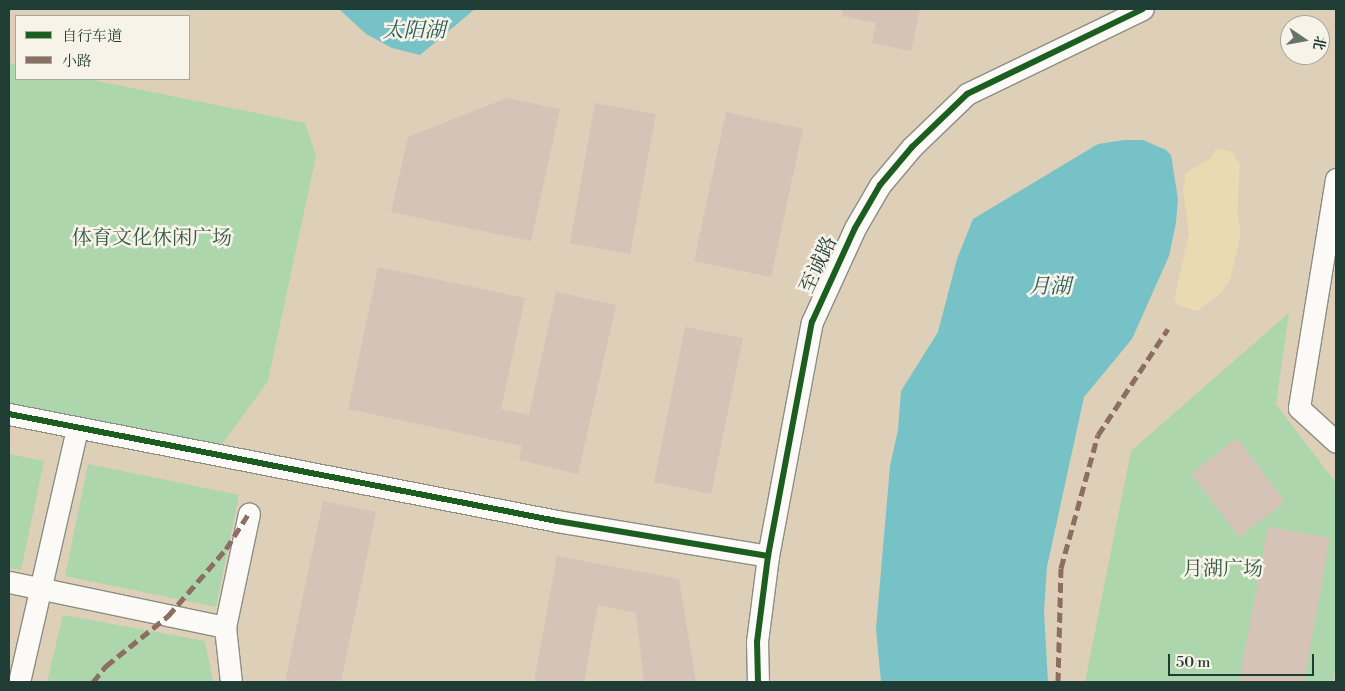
<!DOCTYPE html>
<meta charset="utf-8">
<style>
body{margin:0}
#map{position:relative;width:1345px;height:691px;overflow:hidden;background:#e3dbc9;font-family:"Libre Bodoni","Noto Serif SC",serif}
div>[style]{position:absolute}
[style*='--x']{left:calc(var(--x)*1px);top:calc(var(--y)*1px);width:calc(var(--w)*1px);rotate:calc(var(--a)*1deg)}
.built>*{inset:0;background:#decfb9}
.green>*{inset:0;background:#add6ac}
.sand>*{inset:0;background:#e9dab1}
.water>*{inset:0;background:#77c2c6}
.building>*{inset:0;background:#d4c3b6}
.roads{filter:drop-shadow(1px 0 #8c8d83) drop-shadow(-1px 0 #8c8d83) drop-shadow(0 1px #8c8d83) drop-shadow(0 -1px #8c8d83)}
.street>*{height:21px;margin:-10.5px;padding:0 10.5px;transform-origin:10.5px;border-radius:10.5px;background:#fbfaf7}
.quiet>*{height:5px;margin-top:-2.5px;transform-origin:0;background:repeating-linear-gradient(90deg,#8d6e63 0 10px,transparent 0 15px)}
.cycleway>*{height:6px;margin:-3px;padding:0 3px;transform-origin:3px;border-radius:3px;background:#1b5e20}
span{translate:-50% -50%;white-space:nowrap;text-align:center;line-height:1.15;-webkit-text-stroke:5px #f7f3e8;paint-order:stroke}
.park-label{font-size:20px;color:#325b47}
.street-label{font-size:20px;color:#1f3d34}
.water-label{font-size:21px;color:#2a5c58;font-style:italic}
.frame{position:absolute;inset:0;border:10px solid #1f3d34;pointer-events:none}
.legend{position:absolute;left:15px;top:15px;width:175px;height:65px;box-sizing:border-box;background:#f7f3e8;border:1px solid #a1aaa0;margin:0;padding:6px 9px;list-style:none;font-size:15px;color:#1f3d34}
.legend li{display:flex;align-items:center;gap:10px;height:25px}
.legend b{width:25px;border:1px solid #a1aaa0}
.north{position:absolute;left:1280px;top:15px;width:50px;height:50px;box-sizing:border-box;background:#f7f3e8;border:1px solid #a1aaa0;border-radius:50%;rotate:102deg;font-size:14px;font-weight:700;line-height:20px;text-align:center;color:#1f3d34}
.north::after{content:'';display:block;margin:auto;width:18px;height:22px;background:#647468;clip-path:polygon(50% 0,100% 100%,50% 72%,0 100%)}
.scale{position:absolute;left:1168px;top:654px;width:146px;height:22px;box-sizing:border-box;border:2px solid #1f3d34;border-top:0;padding-left:6px;font-size:15px;line-height:18px;white-space:nowrap;color:#1f3d34;-webkit-text-stroke:4px #f7f3e8;paint-order:stroke}
</style>
<div id="map">
<div class="built">
<i style="clip-path:polygon(evenodd,9px 9px,1336px 9px,1336px 682px,9px 682px,9px 9px,16px 16px,189px 16px,189px 79px,16px 79px,16px 16px,9px 9px,1290px 25px,1320px 25px,1320px 55px,1290px 55px,1290px 25px)"></i>
</div>
<div class="green">
<i style="clip-path:polygon(9px 63px,16px 64px,16px 79px,87px 79px,305px 123px,316px 156px,268px 381px,220px 447px,9px 404px)"></i>
<i style="clip-path:polygon(1289px 313px,1276px 404px,1336px 483px,1336px 667px,1333px 682px,1085px 682px,1131px 451px)"></i>
<i style="clip-path:polygon(9px 454px,44px 461px,21px 570px,9px 568px)"></i>
<i style="clip-path:polygon(88px 464px,239px 495px,216px 607px,65px 576px)"></i>
<i style="clip-path:polygon(63px 615px,205px 641px,213px 682px,47px 682px)"></i>
</div>
<div class="sand">
<i style="clip-path:polygon(1216px 148px,1232px 152px,1240px 164px,1237px 214px,1241px 233px,1230px 280px,1220px 294px,1197px 311px,1180px 306px,1174px 300px,1189px 234px,1183px 190px,1186px 173px,1211px 158px)"></i>
</div>
<div class="water">
<i style="clip-path:polygon(339px 9px,475px 9px,420px 55px,392px 48px,366px 34px)"></i>
<i style="clip-path:polygon(1124px 140px,1143px 140px,1166px 150px,1171px 155px,1178px 199px,1176px 223px,1169px 256px,1132px 339px,1084px 397px,1047px 567px,1044px 611px,1048px 682px,881px 682px,876px 629px,890px 466px,898px 430px,901px 391px,938px 332px,957px 259px,973px 219px,1098px 144px)"></i>
</div>
<div class="building">
<i style="clip-path:polygon(842px 9px,920px 9px,911px 51px,872px 43px,876px 23px,842px 16px)"></i>
<i style="clip-path:polygon(507px 98px,560px 109px,531px 241px,391px 212px,408px 137px)"></i>
<i style="clip-path:polygon(595px 103px,656px 114px,630px 254px,570px 243px)"></i>
<i style="clip-path:polygon(726px 112px,803px 129px,771px 277px,694px 261px)"></i>
<i style="clip-path:polygon(378px 267px,525px 298px,501px 409px,529px 415px,556px 292px,616px 305px,578px 474px,519px 460px,522px 446px,348px 409px)"></i>
<i style="clip-path:polygon(685px 327px,743px 338px,711px 494px,654px 482px)"></i>
<i style="clip-path:polygon(1237px 438px,1285px 502px,1239px 537px,1191px 474px)"></i>
<i style="clip-path:polygon(323px 501px,376px 512px,341px 682px,285px 682px)"></i>
<i style="clip-path:polygon(1268px 527px,1330px 538px,1304px 682px,1239px 682px)"></i>
<i style="clip-path:polygon(557px 556px,679px 579px,696px 682px,644px 682px,636px 613px,598px 605px,584px 682px,534px 682px)"></i>
</div>
<div class="roads">
<div class="street">
<i style="--x:1336;--y:179;--w:232;--a:99.2"></i>
<i style="--x:1299;--y:408;--w:50;--a:42.6"></i>
<i style="--x:9;--y:414;--w:558;--a:11.05"></i>
<i style="--x:557;--y:521;--w:214;--a:9.4"></i>
<i style="--x:9;--y:582;--w:221;--a:11.8"></i>
<i style="--x:225;--y:627;--w:116;--a:-78.1"></i>
<i style="--x:225;--y:627;--w:55;--a:83.8"></i>
<i style="--x:19;--y:682;--w:261;--a:-77.1"></i>
<i style="--x:758;--y:682;--w:40;--a:-91.4"></i>
<i style="--x:757;--y:642;--w:87;--a:-82.7"></i>
<i style="--x:768;--y:556;--w:238;--a:-79.4"></i>
<i style="--x:812;--y:322;--w:103;--a:-65.4"></i>
<i style="--x:855;--y:228;--w:50;--a:-59.8"></i>
<i style="--x:880;--y:185;--w:50;--a:-49.9"></i>
<i style="--x:912;--y:147;--w:76;--a:-43.9"></i>
<i style="--x:967;--y:94;--w:195;--a:-25.8"></i>
</div>
</div>
<div class="quiet">
<i style="--x:93;--y:682;--w:21;--a:-51"></i>
<i style="--x:106;--y:666;--w:80;--a:-38.9"></i>
<i style="--x:168;--y:616;--w:89;--a:-49.1"></i>
<i style="--x:226;--y:549;--w:43;--a:-57.4"></i>
<i style="--x:1058;--y:682;--w:114;--a:-88.5"></i>
<i style="--x:1061;--y:568;--w:138;--a:-74.5"></i>
<i style="--x:1098;--y:435;--w:127;--a:-56.6"></i>
</div>
<div class="cycleway">
<i style="--x:9;--y:414;--w:558;--a:11.05"></i>
<i style="--x:557;--y:521;--w:214;--a:9.4"></i>
<i style="--x:758;--y:682;--w:40;--a:-91.4"></i>
<i style="--x:757;--y:642;--w:87;--a:-82.7"></i>
<i style="--x:768;--y:556;--w:238;--a:-79.4"></i>
<i style="--x:812;--y:322;--w:103;--a:-65.4"></i>
<i style="--x:855;--y:228;--w:50;--a:-59.8"></i>
<i style="--x:880;--y:185;--w:50;--a:-49.9"></i>
<i style="--x:912;--y:147;--w:76;--a:-43.9"></i>
<i style="--x:967;--y:94;--w:195;--a:-25.8"></i>
</div>
<div class="park-label">
<span style="left:152px;top:238px">体育文化休闲广场</span>
<span style="left:1223px;top:569px">月湖广场</span>
</div>
<div class="street-label">
<span style="left:819px;top:265px;rotate:-65deg">至诚路</span>
</div>
<div class="water-label">
<span style="left:414px;top:31px">太阳湖</span>
<span style="left:1050px;top:287px">月湖</span>
</div>
<div class="frame"></div>
<ul class="legend">
<li><b style="height:6px;background:#1b5e20"></b>自行车道</li>
<li><b style="height:6px;background:#8d6e63"></b>小路</li>
</ul>
<div class="north">北</div>
<div class="scale">50 m</div>
</div>
